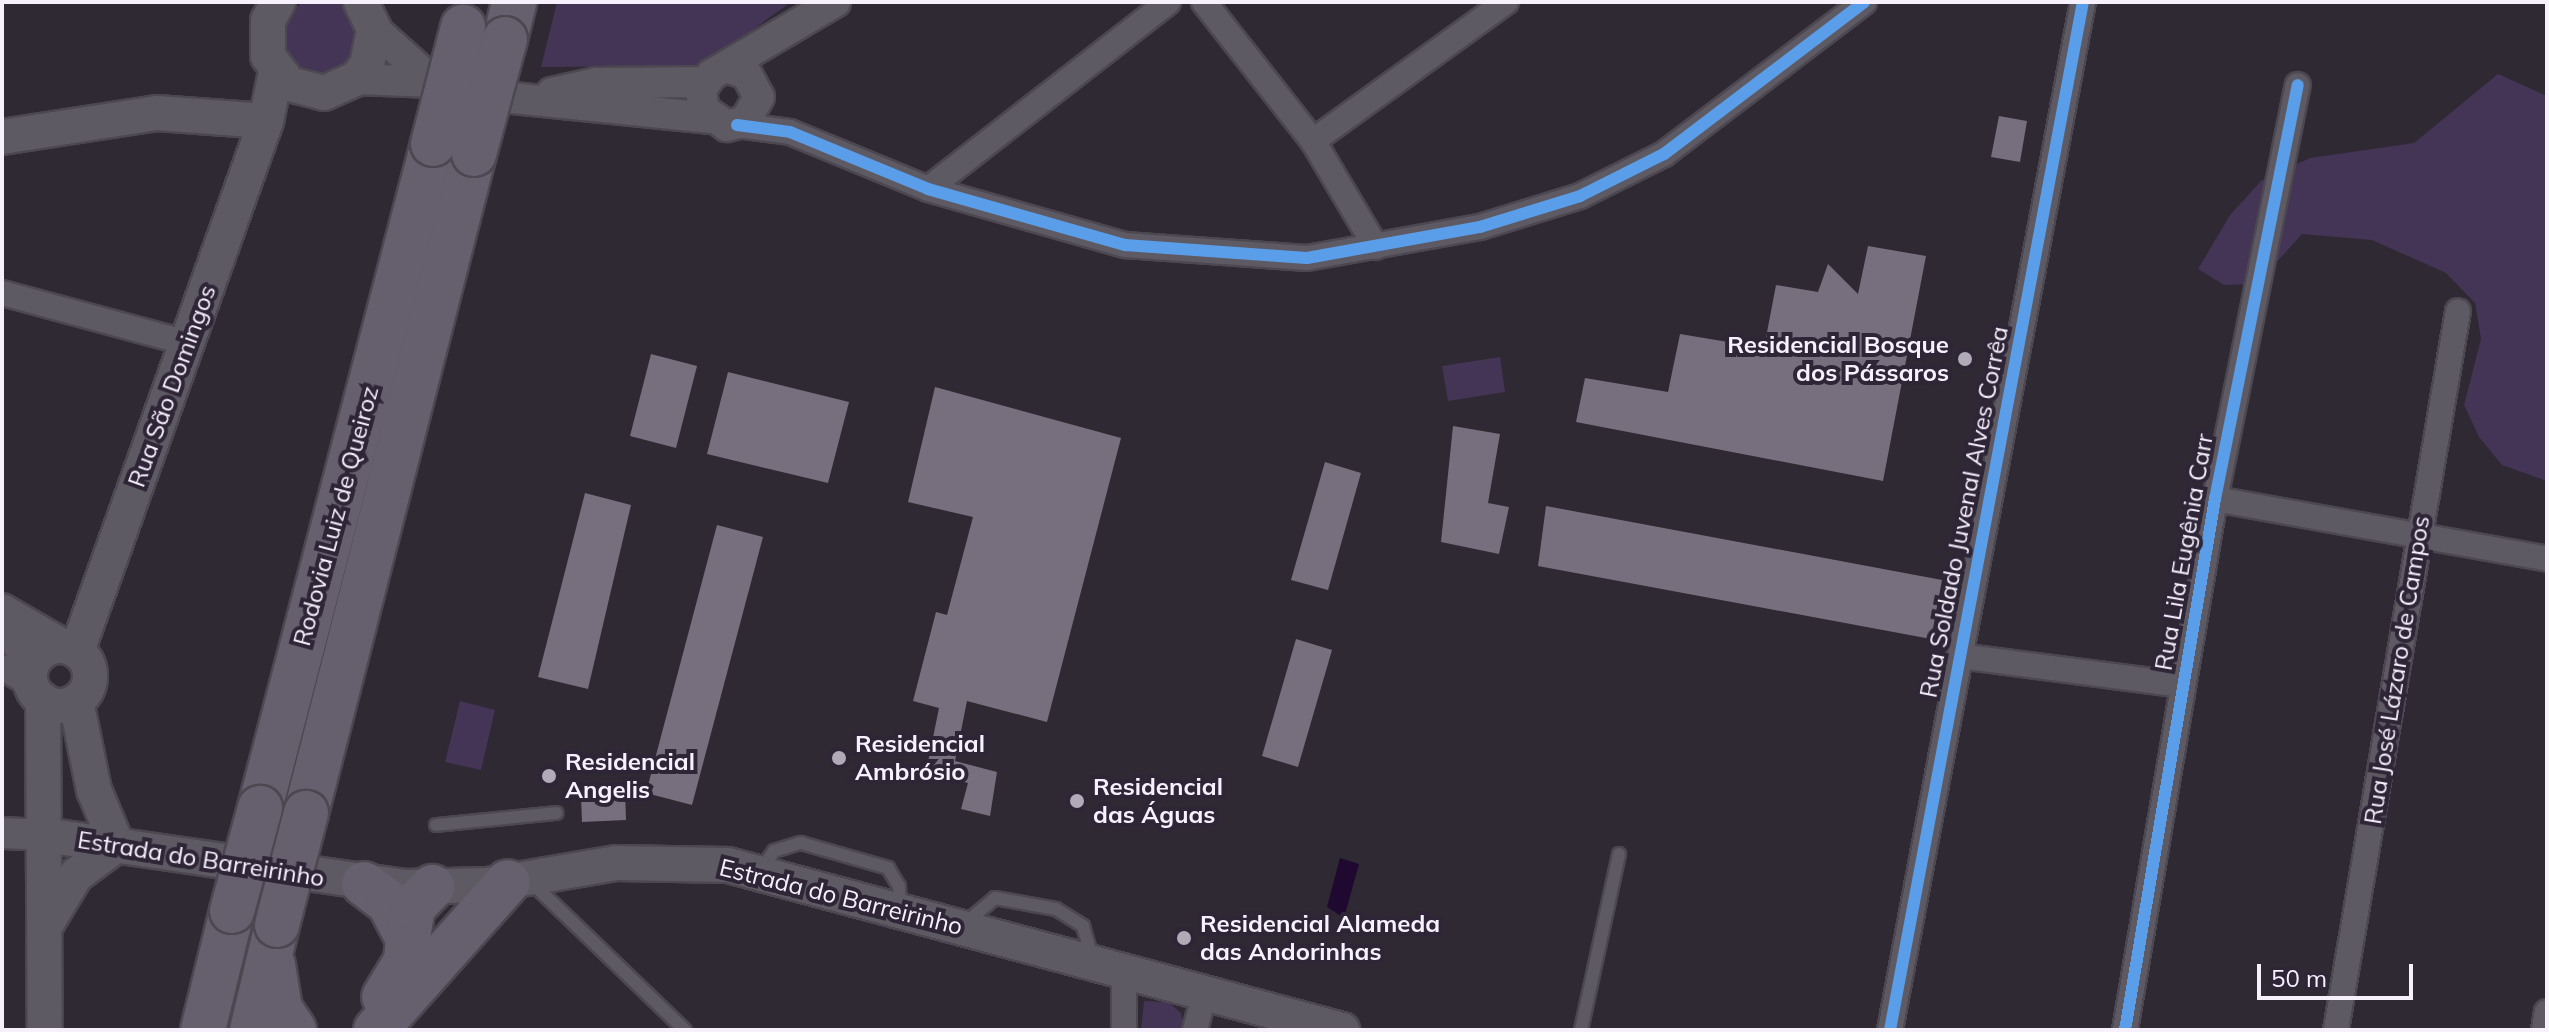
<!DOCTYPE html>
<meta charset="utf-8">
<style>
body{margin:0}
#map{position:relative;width:2549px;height:1032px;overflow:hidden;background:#2e2933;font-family:Mulish,sans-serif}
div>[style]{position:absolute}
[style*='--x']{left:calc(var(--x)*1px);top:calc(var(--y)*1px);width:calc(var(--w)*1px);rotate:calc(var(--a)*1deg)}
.green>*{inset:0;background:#443456}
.round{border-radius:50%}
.water>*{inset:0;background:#1f0930}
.building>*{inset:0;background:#776f7e}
.roads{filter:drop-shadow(2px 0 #4c4750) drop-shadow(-2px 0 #4c4750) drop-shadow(0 2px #4c4750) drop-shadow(0 -2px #4c4750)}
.service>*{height:12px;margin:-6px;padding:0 6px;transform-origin:6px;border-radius:6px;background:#5e5a63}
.minor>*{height:24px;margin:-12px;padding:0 12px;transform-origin:12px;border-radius:12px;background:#5e5a63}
.tertiary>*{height:30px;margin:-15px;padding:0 15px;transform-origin:15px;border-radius:15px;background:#5e5a63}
.secondary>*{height:34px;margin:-17px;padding:0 17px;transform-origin:17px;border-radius:17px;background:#5e5a63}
.secondary>.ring{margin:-17px;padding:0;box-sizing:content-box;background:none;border:34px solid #5e5a63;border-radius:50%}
.motorway>*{height:44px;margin:-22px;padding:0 22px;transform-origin:22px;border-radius:22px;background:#665f6e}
.bridges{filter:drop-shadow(2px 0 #4c4750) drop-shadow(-2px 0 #4c4750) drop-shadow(0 2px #4c4750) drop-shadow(0 -2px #4c4750)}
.motorway-bridge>*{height:44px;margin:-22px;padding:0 22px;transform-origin:22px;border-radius:22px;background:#665f6e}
.cycleway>*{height:12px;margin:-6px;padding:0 6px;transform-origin:6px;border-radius:6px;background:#5a9eea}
.dots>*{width:22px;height:22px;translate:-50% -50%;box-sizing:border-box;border:4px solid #2e2537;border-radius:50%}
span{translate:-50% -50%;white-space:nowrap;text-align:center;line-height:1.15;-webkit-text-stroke:8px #2e2537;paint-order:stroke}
.poi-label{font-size:24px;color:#f7f1fe;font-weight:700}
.right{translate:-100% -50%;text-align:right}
.left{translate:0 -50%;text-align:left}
.street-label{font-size:24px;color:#f7f1fe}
.frame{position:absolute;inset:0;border:4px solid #f7f1fe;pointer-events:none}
.scale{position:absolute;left:2257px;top:964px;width:156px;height:36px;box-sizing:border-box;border:4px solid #f7f1fe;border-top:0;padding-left:10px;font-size:24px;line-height:28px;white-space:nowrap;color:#f7f1fe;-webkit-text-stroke:6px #2e2537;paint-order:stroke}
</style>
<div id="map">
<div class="green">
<i class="round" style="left:282px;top:-2px;width:78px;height:78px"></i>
<i style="clip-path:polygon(557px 2px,791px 2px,703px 66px,541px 67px)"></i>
<i style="clip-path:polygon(2498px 74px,2547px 96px,2547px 481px,2502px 465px,2479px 437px,2464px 405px,2481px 339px,2475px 303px,2446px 273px,2372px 240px,2302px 234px,2257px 284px,2224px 285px,2198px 269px,2230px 215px,2262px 180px,2310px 158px,2414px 143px)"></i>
<i style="clip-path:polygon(1500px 357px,1505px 392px,1448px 401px,1442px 366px)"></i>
<i style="clip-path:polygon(460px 701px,495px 710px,481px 770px,445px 762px)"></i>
<i style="clip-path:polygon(1144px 1001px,1168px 1002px,1181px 1013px,1185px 1030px,1141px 1030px)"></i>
</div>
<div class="water">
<i style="clip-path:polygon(1340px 858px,1359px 864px,1344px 918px,1327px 907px)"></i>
</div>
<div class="building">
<i style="clip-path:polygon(1999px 116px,2027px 121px,2020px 162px,1991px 157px)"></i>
<i style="clip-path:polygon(1868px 246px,1926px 256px,1883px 481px,1576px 422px,1585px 378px,1668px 392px,1680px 334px,1764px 348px,1776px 285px,1818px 292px,1828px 264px,1858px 294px)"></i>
<i style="clip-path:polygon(651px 354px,697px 366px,676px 448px,630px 436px)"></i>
<i style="clip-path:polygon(728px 372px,849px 402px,828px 483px,707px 454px)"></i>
<i style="clip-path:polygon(935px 387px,1121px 438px,1047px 722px,967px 701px,955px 761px,997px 772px,990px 816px,961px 809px,968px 783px,926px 772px,939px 708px,913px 701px,936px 612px,947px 615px,973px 517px,908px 502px)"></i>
<i style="clip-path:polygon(1453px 426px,1500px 434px,1488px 503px,1509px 507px,1499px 554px,1441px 542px)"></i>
<i style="clip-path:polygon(1325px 462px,1361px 473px,1328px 590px,1291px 580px)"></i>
<i style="clip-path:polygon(585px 493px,631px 505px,588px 689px,538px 677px)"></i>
<i style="clip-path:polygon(1546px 506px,1942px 580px,1931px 639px,1538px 566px)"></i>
<i style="clip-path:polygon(717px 525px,763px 537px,692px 805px,646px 793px)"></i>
<i style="clip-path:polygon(1296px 639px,1332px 650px,1298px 767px,1262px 756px)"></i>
<i style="clip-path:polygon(625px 790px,626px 820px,582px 822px,581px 797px)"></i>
</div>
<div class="roads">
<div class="service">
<i style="--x:436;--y:825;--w:121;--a:-5.7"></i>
<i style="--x:760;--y:871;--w:24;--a:-55"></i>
<i style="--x:774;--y:851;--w:28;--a:-17"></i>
<i style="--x:801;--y:843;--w:91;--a:16"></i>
<i style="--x:888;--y:868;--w:21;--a:59"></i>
<i style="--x:899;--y:886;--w:21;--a:87"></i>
<i style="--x:532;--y:883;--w:212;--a:43.9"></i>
<i style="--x:964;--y:924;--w:40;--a:-40"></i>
<i style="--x:995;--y:898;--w:62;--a:10.2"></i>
<i style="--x:1056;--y:909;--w:32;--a:32"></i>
<i style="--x:1083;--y:926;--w:36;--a:74"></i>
<i style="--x:1581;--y:1030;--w:180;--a:-77.8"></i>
</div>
<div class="minor">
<i style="--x:1204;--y:2;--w:177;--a:51.9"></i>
<i style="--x:1313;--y:141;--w:123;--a:59.3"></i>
<i style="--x:737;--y:125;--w:53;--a:7.5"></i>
<i style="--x:790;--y:132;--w:149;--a:22.4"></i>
<i style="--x:928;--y:189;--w:205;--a:15.9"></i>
<i style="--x:1125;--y:245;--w:182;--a:4.1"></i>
<i style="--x:1307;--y:258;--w:176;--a:-10.2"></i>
<i style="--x:1480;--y:227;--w:105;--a:-17.2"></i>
<i style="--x:1580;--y:196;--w:94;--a:-26.6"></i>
<i style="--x:1664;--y:154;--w:251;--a:-37.2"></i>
<i style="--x:1313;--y:141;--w:238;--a:-35.8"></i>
<i style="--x:928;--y:189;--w:304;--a:-37.9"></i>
<i style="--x:2;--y:293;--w:192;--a:15.1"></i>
<i style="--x:2215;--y:499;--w:337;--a:10.2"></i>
<i style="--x:1959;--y:656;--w:225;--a:7.4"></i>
<i style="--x:2;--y:667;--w:36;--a:32"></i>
<i style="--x:1124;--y:1030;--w:61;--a:-90"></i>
<i style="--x:1195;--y:1030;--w:40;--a:-75.6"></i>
<i style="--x:1890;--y:1030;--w:1046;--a:-79.37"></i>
<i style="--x:2125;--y:1030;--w:539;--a:-80.38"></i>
<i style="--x:2215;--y:499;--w:422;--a:-78.7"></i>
<i style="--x:2336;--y:1030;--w:729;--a:-80.37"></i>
<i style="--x:2544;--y:1030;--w:18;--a:-81"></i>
</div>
<div class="tertiary">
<i style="--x:374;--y:29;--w:79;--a:41.9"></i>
<i style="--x:728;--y:68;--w:19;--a:16"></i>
<i style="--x:746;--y:73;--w:27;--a:62"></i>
<i style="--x:759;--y:97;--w:28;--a:120"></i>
<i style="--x:745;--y:121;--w:19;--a:164"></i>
<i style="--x:727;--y:126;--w:28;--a:-145"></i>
<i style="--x:704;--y:110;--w:20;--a:-99"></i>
<i style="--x:701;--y:90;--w:18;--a:-56"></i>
<i style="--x:711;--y:75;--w:144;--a:-30.5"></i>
<i style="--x:356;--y:79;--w:77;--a:2.2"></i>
<i style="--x:433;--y:82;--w:52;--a:14.6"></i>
<i style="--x:483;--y:95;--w:227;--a:5.8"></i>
<i style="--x:552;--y:93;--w:45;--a:-12.8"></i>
<i style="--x:596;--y:83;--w:109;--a:-0.5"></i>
<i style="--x:2;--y:609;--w:76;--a:29.9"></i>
<i style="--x:2;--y:617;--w:59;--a:60.4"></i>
<i style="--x:2;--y:833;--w:42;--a:2.7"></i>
</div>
<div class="secondary">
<i style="--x:278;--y:2;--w:21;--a:118"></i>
<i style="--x:268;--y:21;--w:35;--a:90"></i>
<i style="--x:268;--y:56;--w:35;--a:53"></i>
<i style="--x:289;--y:84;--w:36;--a:14"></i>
<i style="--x:324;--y:93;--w:35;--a:-24"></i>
<i style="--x:356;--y:79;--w:18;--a:-52"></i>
<i style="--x:367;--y:65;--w:37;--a:-79"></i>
<i style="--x:374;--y:29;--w:30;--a:-116"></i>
<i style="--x:2;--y:137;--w:157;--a:-8.8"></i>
<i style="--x:157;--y:113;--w:109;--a:4.2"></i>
<i class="ring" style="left:30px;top:646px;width:26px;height:26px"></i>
<i style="--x:77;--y:651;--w:563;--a:-70.37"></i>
<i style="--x:266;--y:121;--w:50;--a:-78.5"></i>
<i style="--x:43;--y:700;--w:330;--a:89.7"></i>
<i style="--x:76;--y:701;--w:91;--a:78.6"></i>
<i style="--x:94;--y:790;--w:60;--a:67.3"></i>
<i style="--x:44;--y:835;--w:365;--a:8.2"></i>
<i style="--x:405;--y:887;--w:82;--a:-1.4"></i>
<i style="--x:487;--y:885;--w:131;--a:-9.7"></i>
<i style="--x:616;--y:863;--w:112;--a:1"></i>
<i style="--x:728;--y:865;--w:636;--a:15.04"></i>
<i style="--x:47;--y:923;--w:56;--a:-58.9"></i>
<i style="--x:76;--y:875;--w:51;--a:-36.2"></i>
</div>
<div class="motorway">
<i style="--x:505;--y:39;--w:38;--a:-76"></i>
<i style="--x:260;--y:808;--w:686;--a:-75.4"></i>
<i style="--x:306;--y:813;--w:680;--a:-75.7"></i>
<i style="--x:364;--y:884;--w:31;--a:37"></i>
<i style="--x:389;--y:903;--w:40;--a:62"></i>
<i style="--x:408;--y:938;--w:23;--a:95"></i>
<i style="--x:406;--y:961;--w:42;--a:121.4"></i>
<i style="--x:408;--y:938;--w:31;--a:-81"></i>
<i style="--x:413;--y:907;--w:28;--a:-46"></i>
<i style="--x:273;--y:965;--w:45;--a:81"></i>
<i style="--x:280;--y:1009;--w:25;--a:56"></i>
<i style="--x:203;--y:1030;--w:122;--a:-76.3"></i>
<i style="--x:252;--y:1030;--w:108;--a:-76.6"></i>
<i style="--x:376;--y:1030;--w:198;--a:-48.3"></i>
</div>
</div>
<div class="bridges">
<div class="motorway-bridge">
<i style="--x:433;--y:144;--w:121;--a:-75.6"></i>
<i style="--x:474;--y:154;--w:119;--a:-74.9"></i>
<i style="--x:232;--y:911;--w:107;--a:-74.8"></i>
<i style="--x:277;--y:925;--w:116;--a:-75.5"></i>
</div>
</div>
<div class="cycleway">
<i style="--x:737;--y:125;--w:53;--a:7.5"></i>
<i style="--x:790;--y:132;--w:149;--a:22.4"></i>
<i style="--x:928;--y:189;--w:205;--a:15.9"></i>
<i style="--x:1125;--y:245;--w:182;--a:4.1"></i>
<i style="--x:1307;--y:258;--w:176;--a:-10.2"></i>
<i style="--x:1480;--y:227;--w:105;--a:-17.2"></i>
<i style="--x:1580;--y:196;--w:94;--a:-26.6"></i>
<i style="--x:1664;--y:154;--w:251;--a:-37.2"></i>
<i style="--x:1890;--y:1030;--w:1046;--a:-79.37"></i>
<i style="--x:2125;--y:1030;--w:539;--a:-80.38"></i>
<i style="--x:2215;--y:499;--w:422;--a:-78.7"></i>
</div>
<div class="dots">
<i style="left:1965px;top:359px;background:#b1abb7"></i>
<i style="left:839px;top:758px;background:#b1abb7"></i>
<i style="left:549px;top:776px;background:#b1abb7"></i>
<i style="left:1077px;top:801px;background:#b1abb7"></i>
<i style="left:1184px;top:938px;background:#b1abb7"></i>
</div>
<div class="poi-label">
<span class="right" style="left:1949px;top:359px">Residencial Bosque<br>dos Pássaros</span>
<span class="left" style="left:855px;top:758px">Residencial<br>Ambrósio</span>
<span class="left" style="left:565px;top:776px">Residencial<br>Angelis</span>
<span class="left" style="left:1093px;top:801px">Residencial<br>das Águas</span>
<span class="left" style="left:1200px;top:938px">Residencial Alameda<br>das Andorinhas</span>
</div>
<div class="street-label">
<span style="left:172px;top:386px;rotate:-70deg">Rua São Domingos</span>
<span style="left:1964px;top:512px;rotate:-79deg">Rua Soldado Juvenal Alves Corrêa</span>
<span style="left:336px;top:516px;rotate:-75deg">Rodovia Luiz de Queiroz</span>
<span style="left:2184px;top:552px;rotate:-80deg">Rua Lila Eugênia Carr</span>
<span style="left:2397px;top:670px;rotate:-81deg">Rua José Lázaro de Campos</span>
<span style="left:201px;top:859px;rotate:9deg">Estrada do Barreirinho</span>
<span style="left:841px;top:897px;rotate:14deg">Estrada do Barreirinho</span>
</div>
<div class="frame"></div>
<div class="scale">50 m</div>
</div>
